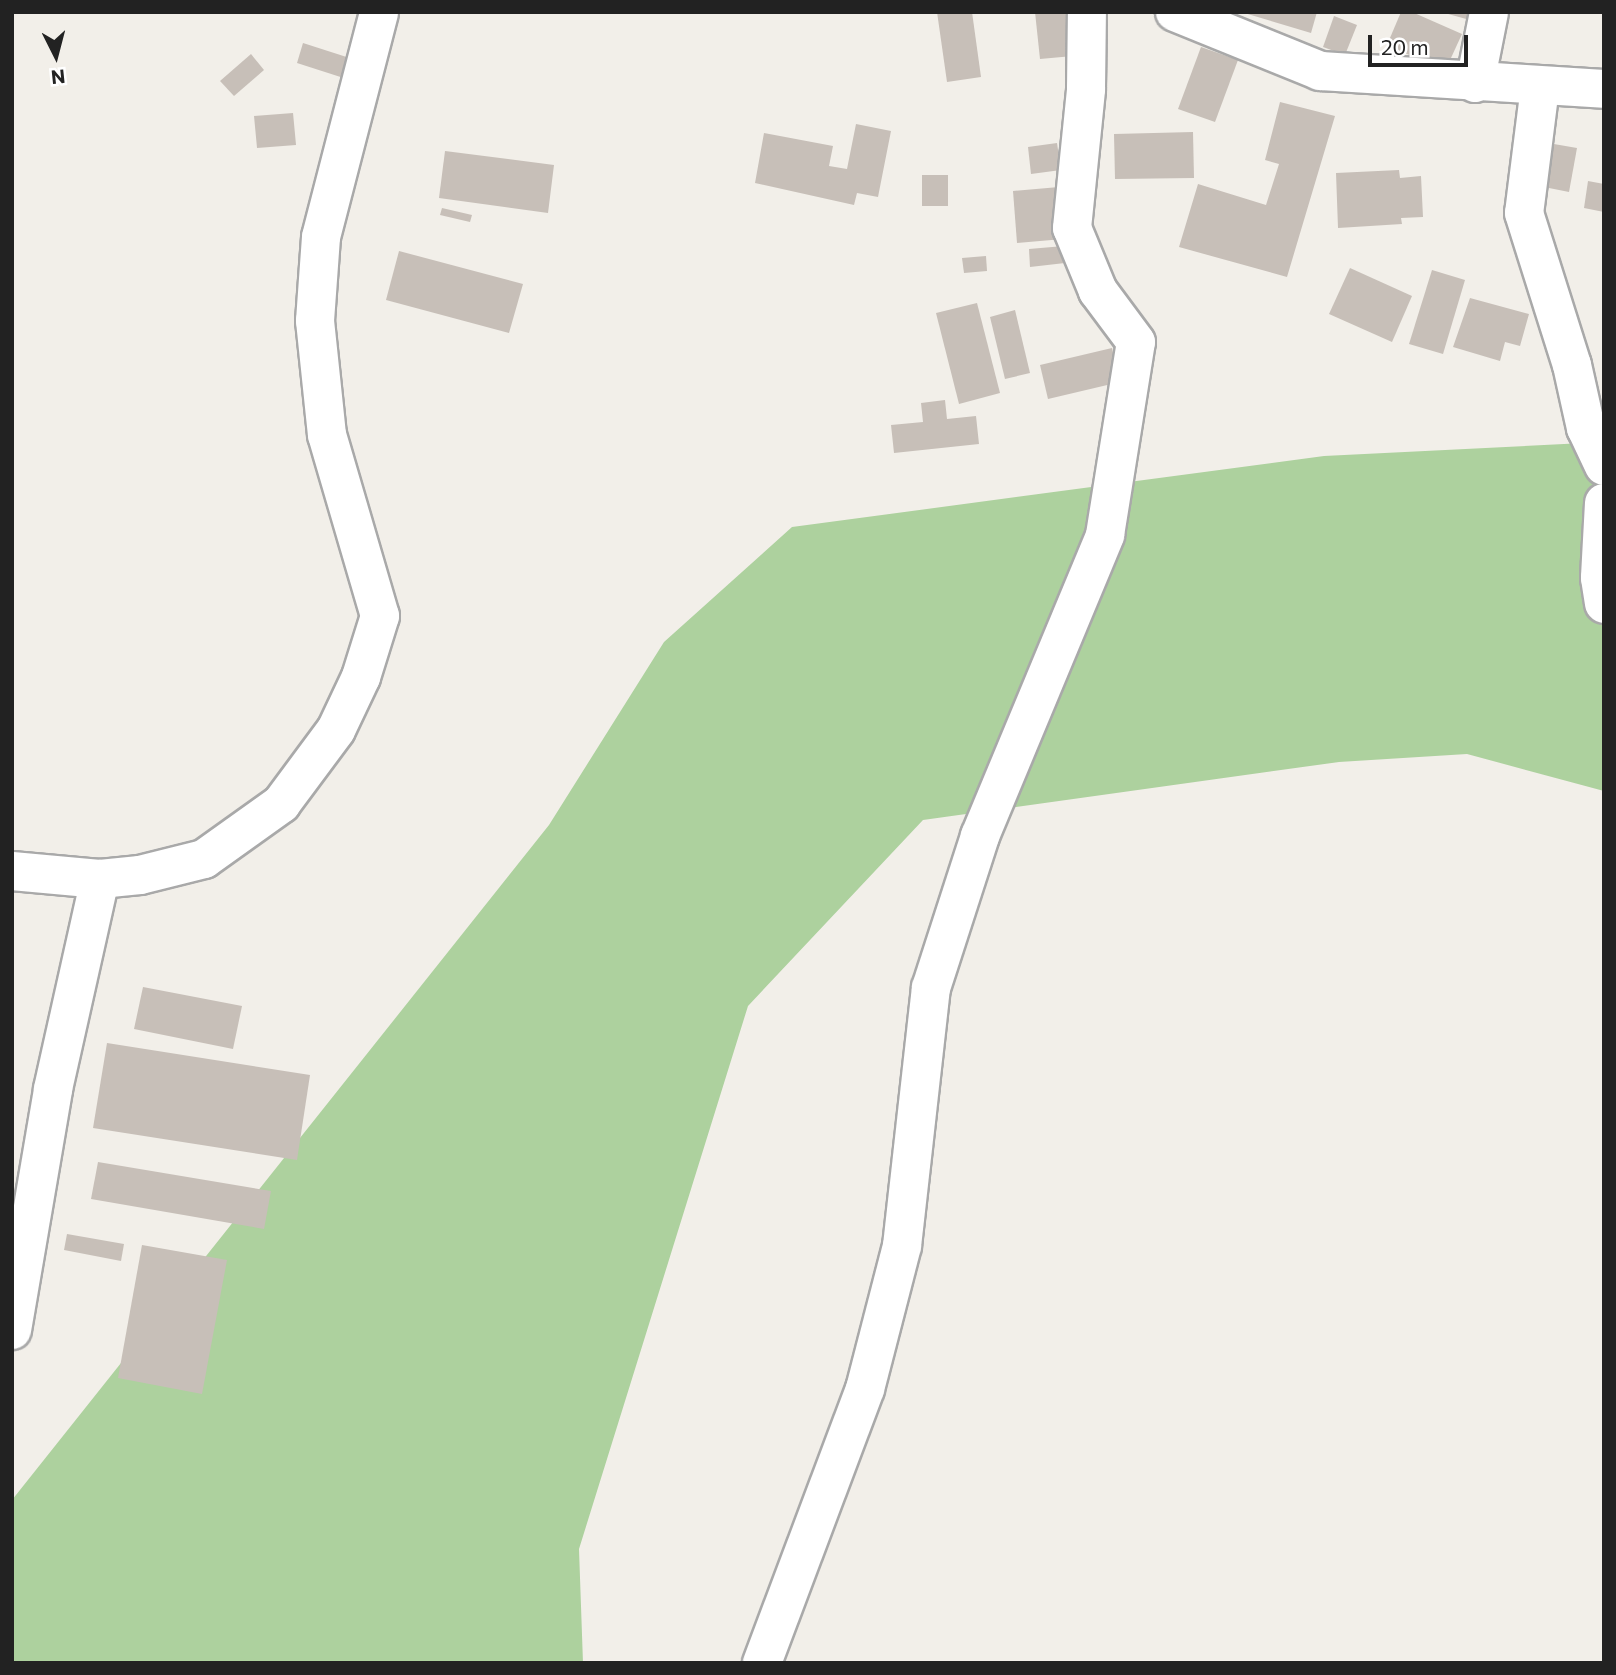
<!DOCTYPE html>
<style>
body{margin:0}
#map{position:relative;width:1616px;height:1675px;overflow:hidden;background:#f2efe9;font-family:Commissioner,sans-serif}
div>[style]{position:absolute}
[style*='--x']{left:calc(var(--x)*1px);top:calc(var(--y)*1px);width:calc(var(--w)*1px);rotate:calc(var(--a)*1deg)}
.forest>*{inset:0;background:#add19e}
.building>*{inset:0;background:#c7bfb8}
.roads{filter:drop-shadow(2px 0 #a9a9a9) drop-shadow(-2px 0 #a9a9a9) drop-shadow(0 2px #a9a9a9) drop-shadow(0 -2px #a9a9a9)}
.minor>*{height:38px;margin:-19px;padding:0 19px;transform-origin:19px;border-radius:19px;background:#fff}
span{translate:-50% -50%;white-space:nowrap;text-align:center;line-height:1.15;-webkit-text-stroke:5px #fff;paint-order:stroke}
.frame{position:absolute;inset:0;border:14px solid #222;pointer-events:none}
.north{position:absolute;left:21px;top:21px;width:70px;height:70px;-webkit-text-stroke:5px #fff;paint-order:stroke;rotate:174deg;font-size:19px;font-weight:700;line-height:28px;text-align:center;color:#222}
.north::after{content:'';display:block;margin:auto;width:24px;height:32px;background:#222;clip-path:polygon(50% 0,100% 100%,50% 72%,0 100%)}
.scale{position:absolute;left:1368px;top:35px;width:100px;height:32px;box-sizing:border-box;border:4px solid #222;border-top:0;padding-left:9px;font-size:21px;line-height:24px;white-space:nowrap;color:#222;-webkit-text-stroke:5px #fff;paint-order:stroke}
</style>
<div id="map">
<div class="forest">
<i style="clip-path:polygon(1604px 442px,1604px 791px,1467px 754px,1339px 762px,923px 820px,748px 1006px,579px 1549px,583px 1663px,12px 1663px,12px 1500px,549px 825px,664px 642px,792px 527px,1324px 456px)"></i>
</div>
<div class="building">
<i style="clip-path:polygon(937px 12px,972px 12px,981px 77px,947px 82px)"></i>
<i style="clip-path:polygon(1035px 12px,1068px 12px,1073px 56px,1040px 59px)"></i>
<i style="clip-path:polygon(1241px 12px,1317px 12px,1311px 33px)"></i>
<i style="clip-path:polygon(1401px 12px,1412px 12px,1462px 34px,1445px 71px,1387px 45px)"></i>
<i style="clip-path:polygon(1441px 12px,1478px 12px,1477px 22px)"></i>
<i style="clip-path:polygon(1334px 16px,1357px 25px,1345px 55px,1323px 47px)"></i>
<i style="clip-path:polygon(303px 43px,359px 61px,353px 81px,297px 63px)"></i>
<i style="clip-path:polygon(1201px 47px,1238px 60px,1215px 122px,1178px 109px)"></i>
<i style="clip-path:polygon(251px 54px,264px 70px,234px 96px,220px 81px)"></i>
<i style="clip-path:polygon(1280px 102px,1335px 116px,1287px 277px,1179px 247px,1198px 184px,1266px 205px,1279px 164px,1265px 160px)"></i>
<i style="clip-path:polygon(293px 113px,296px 145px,257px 148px,254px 116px)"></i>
<i style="clip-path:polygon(856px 124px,891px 131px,878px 197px,857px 193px,854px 205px,755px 183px,764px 133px,833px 146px,829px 166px,847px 169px)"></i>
<i style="clip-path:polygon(1193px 132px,1194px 178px,1115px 179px,1114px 134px)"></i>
<i style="clip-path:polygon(1057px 143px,1061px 170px,1031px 174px,1028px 147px)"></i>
<i style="clip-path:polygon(1548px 143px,1577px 148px,1569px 192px,1539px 186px)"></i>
<i style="clip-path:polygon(445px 151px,554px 165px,548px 213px,439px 198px)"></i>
<i style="clip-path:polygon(1399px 170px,1400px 178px,1421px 176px,1423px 217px,1401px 218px,1402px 224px,1338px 228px,1336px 173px)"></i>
<i style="clip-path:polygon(922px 175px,948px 175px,948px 206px,922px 206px)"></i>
<i style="clip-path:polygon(1588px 181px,1604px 184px,1604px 212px,1584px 208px)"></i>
<i style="clip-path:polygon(1059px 187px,1063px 239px,1017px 243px,1013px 191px)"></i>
<i style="clip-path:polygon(442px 208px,472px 215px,470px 222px,440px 215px)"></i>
<i style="clip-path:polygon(1064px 246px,1065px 263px,1030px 267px,1029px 249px)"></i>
<i style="clip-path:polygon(399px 251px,523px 284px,509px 333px,386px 300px)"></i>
<i style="clip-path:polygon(986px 256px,987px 271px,964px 273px,962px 258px)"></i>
<i style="clip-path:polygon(1350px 268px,1412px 296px,1392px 342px,1329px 314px)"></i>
<i style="clip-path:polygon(1432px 270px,1465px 280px,1443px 354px,1409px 344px)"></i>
<i style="clip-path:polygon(1470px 298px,1529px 314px,1520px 346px,1505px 342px,1500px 361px,1453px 347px)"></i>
<i style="clip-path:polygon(977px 303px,1000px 393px,959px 404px,936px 313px)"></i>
<i style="clip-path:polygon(1015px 310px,1030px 373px,1005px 379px,990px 317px)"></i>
<i style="clip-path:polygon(1112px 348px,1120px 382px,1048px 399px,1040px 365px)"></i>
<i style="clip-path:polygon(945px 400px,947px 419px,976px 416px,979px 444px,894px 453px,891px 425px,923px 422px,921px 403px)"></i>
<i style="clip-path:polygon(143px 987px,242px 1006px,233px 1049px,134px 1029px)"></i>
<i style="clip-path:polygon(107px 1043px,310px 1075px,297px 1160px,93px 1128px)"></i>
<i style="clip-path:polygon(98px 1162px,271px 1191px,264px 1229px,91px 1199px)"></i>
<i style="clip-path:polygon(67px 1234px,124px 1244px,121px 1261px,64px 1250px)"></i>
<i style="clip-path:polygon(142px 1245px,227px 1260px,202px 1394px,118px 1378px)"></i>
</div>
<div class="roads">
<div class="minor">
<i style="--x:1175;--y:12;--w:157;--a:22.1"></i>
<i style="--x:1320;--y:71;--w:285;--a:3.6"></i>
<i style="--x:1475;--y:83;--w:72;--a:-78.8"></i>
<i style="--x:1540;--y:87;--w:127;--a:97.2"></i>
<i style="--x:1524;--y:213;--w:159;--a:72.5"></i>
<i style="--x:1572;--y:365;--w:65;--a:77.5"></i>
<i style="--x:1586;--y:428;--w:42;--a:64.7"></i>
<i style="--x:1604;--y:503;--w:75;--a:93.1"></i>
<i style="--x:1600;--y:578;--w:26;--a:81"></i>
<i style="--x:12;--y:871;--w:88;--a:5.2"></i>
<i style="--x:100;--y:879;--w:40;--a:-5.7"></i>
<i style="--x:140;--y:875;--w:66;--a:-14"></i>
<i style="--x:204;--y:859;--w:95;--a:-35.5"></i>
<i style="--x:281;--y:804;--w:92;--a:-53.4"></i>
<i style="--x:336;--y:730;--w:59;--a:-64.7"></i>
<i style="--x:361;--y:677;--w:64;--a:-72.7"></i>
<i style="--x:380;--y:616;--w:189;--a:-106.3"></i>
<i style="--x:327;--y:435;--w:115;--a:-96"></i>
<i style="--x:315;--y:321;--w:84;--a:-85.9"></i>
<i style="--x:321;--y:237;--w:232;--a:-75.5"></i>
<i style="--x:12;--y:1330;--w:244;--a:-80.3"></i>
<i style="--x:53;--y:1089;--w:215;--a:-77.4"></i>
<i style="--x:762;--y:1663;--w:293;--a:-69.4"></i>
<i style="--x:865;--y:1389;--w:148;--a:-75.5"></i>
<i style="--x:902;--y:1246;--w:260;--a:-83.6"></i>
<i style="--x:931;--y:988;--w:160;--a:-72.1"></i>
<i style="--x:980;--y:836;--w:326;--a:-67.4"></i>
<i style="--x:1105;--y:535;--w:195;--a:-80.9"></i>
<i style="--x:1136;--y:342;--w:64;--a:-126.7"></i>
<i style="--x:1098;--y:291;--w:68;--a:-112.4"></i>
<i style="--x:1072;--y:228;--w:140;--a:-84.2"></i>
<i style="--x:1086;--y:89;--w:77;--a:-89.3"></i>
</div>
</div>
<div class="frame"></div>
<div class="north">N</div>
<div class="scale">20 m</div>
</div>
